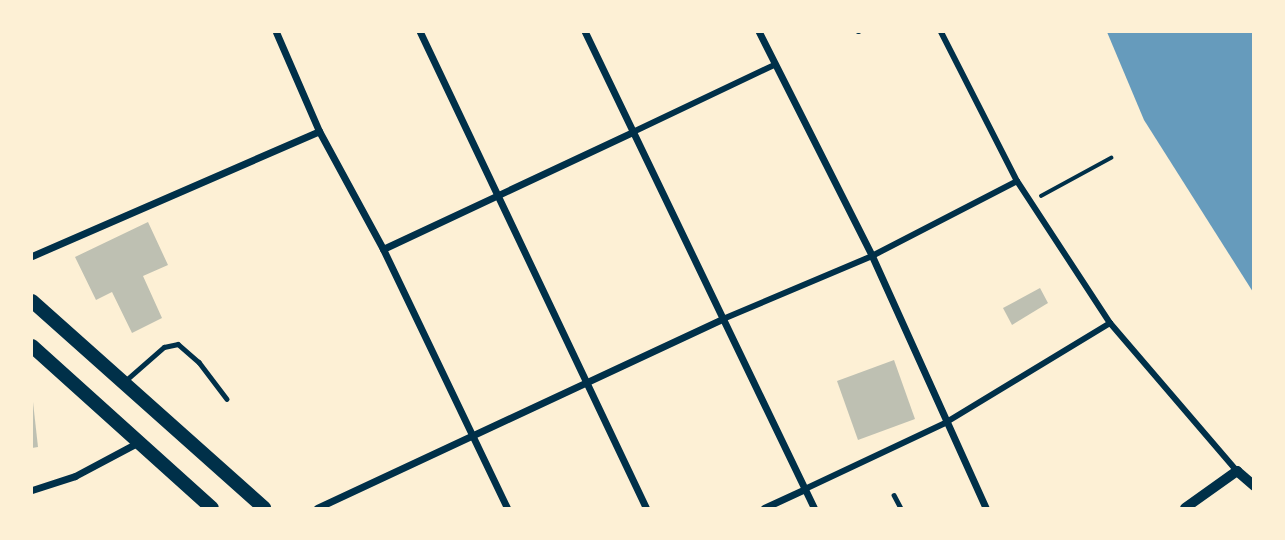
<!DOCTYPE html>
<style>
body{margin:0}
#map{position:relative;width:1285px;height:540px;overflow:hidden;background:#fdf0d5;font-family:Poppins,sans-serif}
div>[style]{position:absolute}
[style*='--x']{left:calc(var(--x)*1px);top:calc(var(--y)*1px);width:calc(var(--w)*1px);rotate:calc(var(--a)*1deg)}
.water>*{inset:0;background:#669bbc}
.building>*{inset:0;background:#bec0b2}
.path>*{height:3.5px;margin:-1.75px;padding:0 1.75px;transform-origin:1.75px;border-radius:1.75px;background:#003049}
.service>*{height:4.5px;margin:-2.25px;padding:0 2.25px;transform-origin:2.25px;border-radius:2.25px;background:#003049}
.pedestrian>*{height:6px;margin:-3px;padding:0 3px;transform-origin:3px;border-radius:3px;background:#003049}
.minor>*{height:7px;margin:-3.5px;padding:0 3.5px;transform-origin:3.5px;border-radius:3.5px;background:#003049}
.tertiary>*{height:10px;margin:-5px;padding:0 5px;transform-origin:5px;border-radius:5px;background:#003049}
.primary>*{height:14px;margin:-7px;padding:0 7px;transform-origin:7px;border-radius:7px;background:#003049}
span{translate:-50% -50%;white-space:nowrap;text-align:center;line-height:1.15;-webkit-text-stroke:7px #fdf0d5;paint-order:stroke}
.frame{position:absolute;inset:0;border:33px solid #fdf0d5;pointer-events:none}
</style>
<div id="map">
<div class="water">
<i style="clip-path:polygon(1107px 32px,1253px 32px,1253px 292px,1144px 120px)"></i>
</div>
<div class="building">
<i style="clip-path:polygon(148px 222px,168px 265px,143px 276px,162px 318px,132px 333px,112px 292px,96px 300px,75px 257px)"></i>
<i style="clip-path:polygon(1040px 288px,1048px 303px,1012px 325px,1003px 308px)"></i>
<i style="clip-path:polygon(894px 360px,915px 419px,858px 440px,837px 381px)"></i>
<i style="clip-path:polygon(32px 393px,38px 447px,32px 448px)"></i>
</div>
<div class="path">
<i style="--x:858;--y:32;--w:1;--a:0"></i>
<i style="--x:1041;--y:196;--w:80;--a:-28.5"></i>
</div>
<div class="service">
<i style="--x:124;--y:382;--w:53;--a:-41.2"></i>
<i style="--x:164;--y:347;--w:14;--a:-12"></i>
<i style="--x:178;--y:344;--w:28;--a:41"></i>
<i style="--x:199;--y:362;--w:46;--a:52.9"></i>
<i style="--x:894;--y:495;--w:15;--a:62"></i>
</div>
<div class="pedestrian">
<i style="--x:941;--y:32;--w:167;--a:63"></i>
<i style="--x:1017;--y:181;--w:170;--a:56.8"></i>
<i style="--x:1110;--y:323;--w:195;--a:49.4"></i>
<i style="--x:633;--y:132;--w:156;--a:-25.4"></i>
<i style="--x:723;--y:319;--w:162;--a:-22.9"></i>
<i style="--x:872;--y:256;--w:163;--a:-27.3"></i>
<i style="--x:805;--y:489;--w:155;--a:-25.2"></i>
<i style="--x:945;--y:423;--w:193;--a:-31.2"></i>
</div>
<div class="minor">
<i style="--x:276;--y:32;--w:108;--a:66.5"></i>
<i style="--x:319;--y:131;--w:134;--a:61.5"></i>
<i style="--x:383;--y:249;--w:287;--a:64.4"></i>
<i style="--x:420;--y:32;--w:527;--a:64.6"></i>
<i style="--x:585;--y:32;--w:528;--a:64.31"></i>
<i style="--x:759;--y:32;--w:251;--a:63.2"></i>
<i style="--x:872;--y:256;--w:277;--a:65.7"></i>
<i style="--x:383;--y:249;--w:276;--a:-25.1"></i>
<i style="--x:32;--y:256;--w:313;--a:-23.5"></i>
<i style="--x:32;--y:490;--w:45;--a:-18"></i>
<i style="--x:75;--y:476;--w:70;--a:-28"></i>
<i style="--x:317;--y:508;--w:448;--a:-25"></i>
<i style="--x:764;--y:508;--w:45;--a:-24.9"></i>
</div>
<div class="tertiary">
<i style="--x:1185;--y:508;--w:64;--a:-35.4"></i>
<i style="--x:1237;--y:471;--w:23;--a:41"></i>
</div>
<div class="primary">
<i style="--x:32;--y:301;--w:311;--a:41.7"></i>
<i style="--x:32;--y:346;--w:242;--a:42"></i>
</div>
<div class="frame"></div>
</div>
